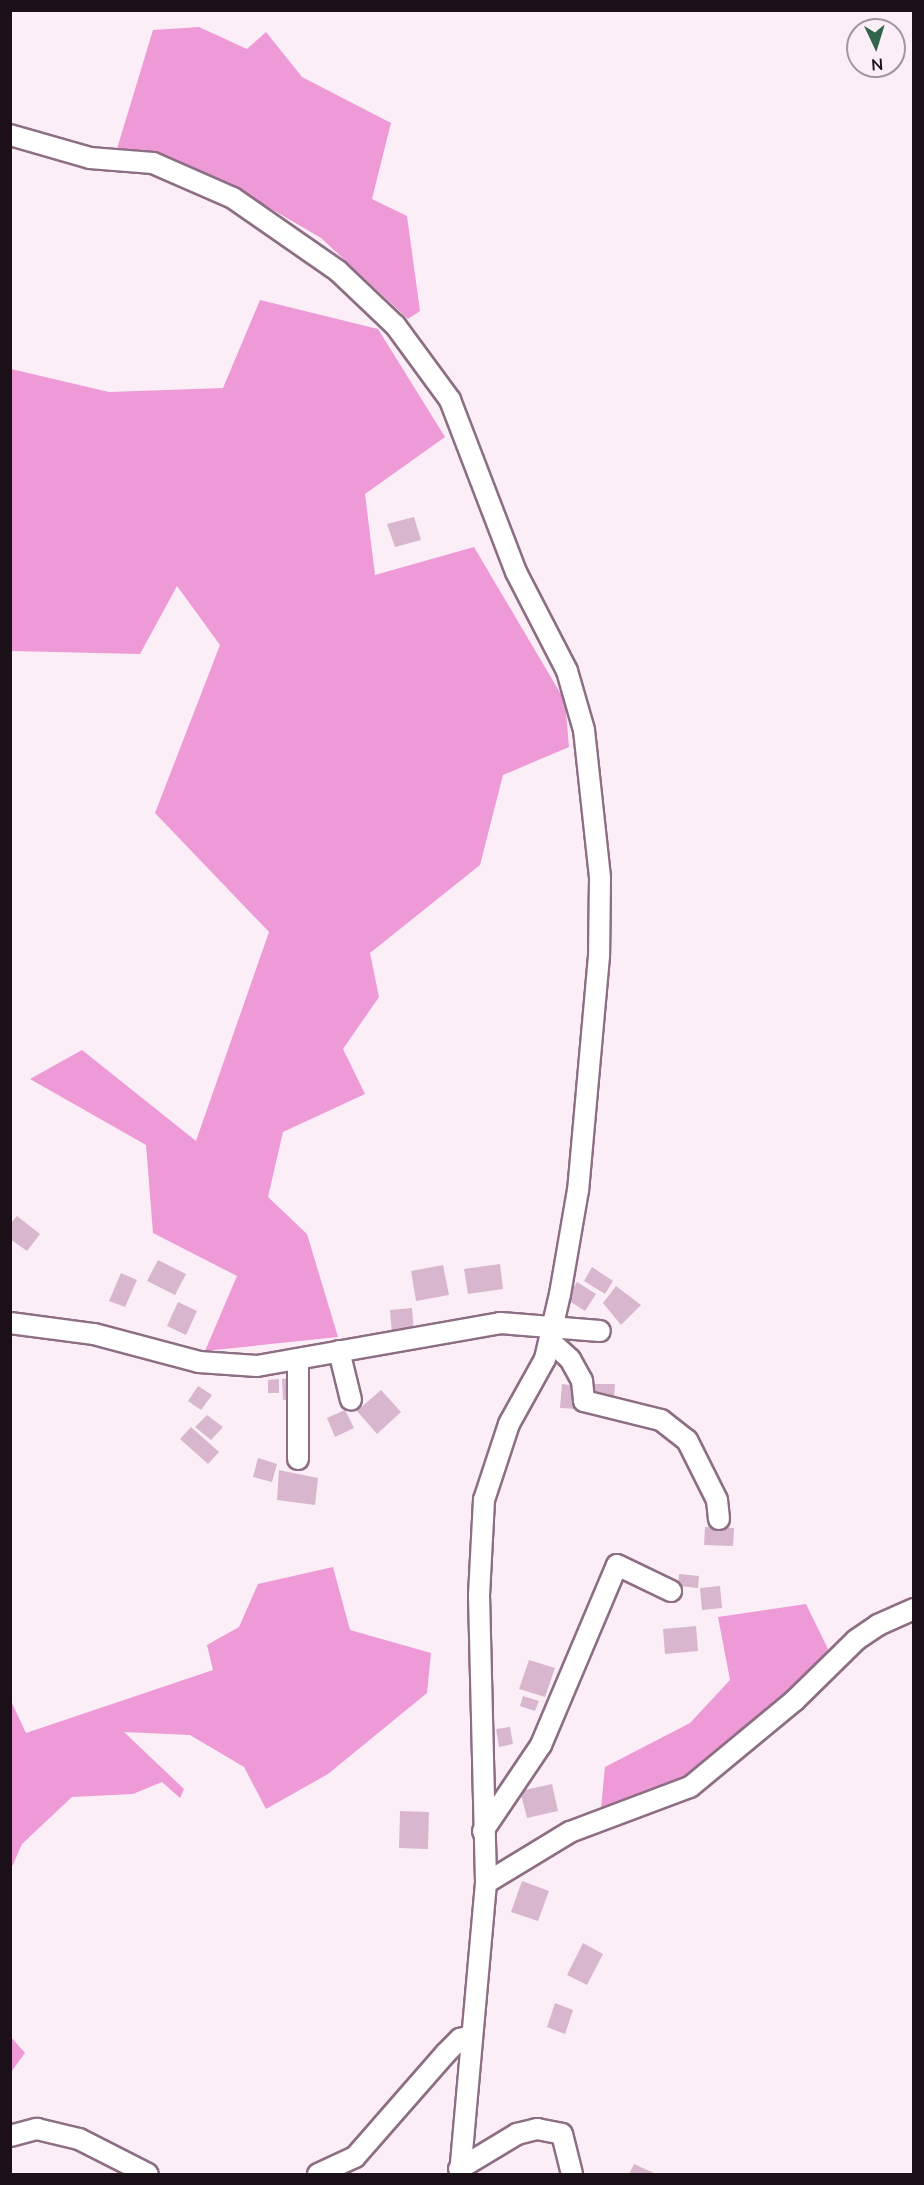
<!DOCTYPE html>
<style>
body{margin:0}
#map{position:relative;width:924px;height:2185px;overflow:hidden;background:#fceef7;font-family:"Nunito Sans",sans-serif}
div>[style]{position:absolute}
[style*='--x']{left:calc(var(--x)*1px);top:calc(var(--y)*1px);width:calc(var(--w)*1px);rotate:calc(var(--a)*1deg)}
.forest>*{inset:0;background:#ed9ad7}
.building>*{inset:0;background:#d8b7ce}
.roads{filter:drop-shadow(2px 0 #8d6e84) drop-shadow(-2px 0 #8d6e84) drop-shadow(0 2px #8d6e84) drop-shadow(0 -2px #8d6e84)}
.minor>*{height:20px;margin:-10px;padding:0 10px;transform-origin:10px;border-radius:10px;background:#fff}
span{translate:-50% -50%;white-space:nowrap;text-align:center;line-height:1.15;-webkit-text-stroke:5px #fceef7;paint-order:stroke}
.frame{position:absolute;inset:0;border:12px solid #1b1018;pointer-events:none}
.north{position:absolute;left:846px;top:18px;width:60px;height:60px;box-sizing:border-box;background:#fceef7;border:2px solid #a2959e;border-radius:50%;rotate:176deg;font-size:16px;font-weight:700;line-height:24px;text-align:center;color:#1b1018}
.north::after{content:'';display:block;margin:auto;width:21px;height:27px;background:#30654b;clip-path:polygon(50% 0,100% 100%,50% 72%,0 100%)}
</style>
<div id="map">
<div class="forest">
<i style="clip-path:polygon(199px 27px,247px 49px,266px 32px,302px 77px,391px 123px,372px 199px,407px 216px,420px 311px,408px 319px,321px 238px,222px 180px,156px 156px,116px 152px,153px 30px)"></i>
<i style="clip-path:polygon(260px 300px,378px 329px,445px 437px,365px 494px,375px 575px,474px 547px,565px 701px,569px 747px,503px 775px,480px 865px,370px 953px,379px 997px,343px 1049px,365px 1094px,283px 1132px,268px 1197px,307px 1234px,338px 1337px,205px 1351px,237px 1276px,153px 1233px,146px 1145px,30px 1079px,82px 1050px,196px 1141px,269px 932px,155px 813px,220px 645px,177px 586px,140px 654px,11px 651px,11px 369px,109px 392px,223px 388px)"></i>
<i style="clip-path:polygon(333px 1567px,350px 1630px,431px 1653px,427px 1693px,328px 1774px,266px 1809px,244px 1767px,190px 1735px,124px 1732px,184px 1789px,180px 1798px,162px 1782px,133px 1794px,72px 1797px,22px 1844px,11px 1869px,11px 1701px,26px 1733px,213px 1670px,207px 1645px,239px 1627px,258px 1584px)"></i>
<i style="clip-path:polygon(806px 1604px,828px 1649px,795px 1691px,673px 1785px,601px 1808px,605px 1767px,690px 1723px,730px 1680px,718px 1617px)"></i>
<i style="clip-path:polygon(11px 2037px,25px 2053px,11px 2072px)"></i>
</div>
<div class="building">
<i style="clip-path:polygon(414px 517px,421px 540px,395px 547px,387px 524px)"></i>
<i style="clip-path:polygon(17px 1216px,40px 1234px,27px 1251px,10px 1239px,10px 1224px)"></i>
<i style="clip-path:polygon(158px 1260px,186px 1274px,175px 1295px,147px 1281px)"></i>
<i style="clip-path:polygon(500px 1264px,503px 1289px,468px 1294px,464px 1269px)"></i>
<i style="clip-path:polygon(443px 1265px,449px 1295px,416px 1301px,411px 1271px)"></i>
<i style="clip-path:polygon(592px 1267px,613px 1281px,605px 1294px,584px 1281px)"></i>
<i style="clip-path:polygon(121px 1273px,137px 1280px,125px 1307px,109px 1301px)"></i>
<i style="clip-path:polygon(577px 1282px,596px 1294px,585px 1311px,566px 1299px)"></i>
<i style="clip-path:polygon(616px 1286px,641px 1305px,621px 1325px,603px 1303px)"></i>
<i style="clip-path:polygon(178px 1302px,197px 1311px,186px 1335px,167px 1326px)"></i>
<i style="clip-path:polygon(412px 1308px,414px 1333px,392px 1335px,390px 1310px)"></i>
<i style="clip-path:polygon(291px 1378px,292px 1399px,283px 1400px,282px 1379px)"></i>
<i style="clip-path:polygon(279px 1379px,279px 1393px,268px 1393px,268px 1380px)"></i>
<i style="clip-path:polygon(562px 1384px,579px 1386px,577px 1409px,560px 1408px)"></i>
<i style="clip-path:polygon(592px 1384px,615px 1384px,614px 1398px,592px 1397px)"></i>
<i style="clip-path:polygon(198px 1386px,212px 1395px,201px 1410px,188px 1401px)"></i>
<i style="clip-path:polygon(381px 1390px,401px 1412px,377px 1434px,357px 1411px)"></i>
<i style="clip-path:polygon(345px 1410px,354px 1428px,335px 1437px,327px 1418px)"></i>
<i style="clip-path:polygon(207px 1415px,223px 1427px,211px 1440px,195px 1427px)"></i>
<i style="clip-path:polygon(191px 1427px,219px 1452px,208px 1464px,180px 1439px)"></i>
<i style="clip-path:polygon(258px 1458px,277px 1464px,272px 1482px,253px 1477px)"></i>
<i style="clip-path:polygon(279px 1470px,318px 1478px,315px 1505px,277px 1500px)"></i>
<i style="clip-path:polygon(705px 1527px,734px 1528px,733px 1546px,704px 1545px)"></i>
<i style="clip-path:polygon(679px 1574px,699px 1576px,698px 1588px,678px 1586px)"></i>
<i style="clip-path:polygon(720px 1586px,722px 1608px,702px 1610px,700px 1588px)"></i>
<i style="clip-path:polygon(696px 1626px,698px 1651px,665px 1654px,663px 1629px)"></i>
<i style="clip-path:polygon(529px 1660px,555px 1668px,545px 1697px,519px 1689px)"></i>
<i style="clip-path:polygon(523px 1696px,539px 1701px,535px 1711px,520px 1706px)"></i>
<i style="clip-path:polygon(510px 1727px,513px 1744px,499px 1747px,496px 1729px)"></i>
<i style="clip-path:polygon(552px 1784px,558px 1811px,527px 1818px,520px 1791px)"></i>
<i style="clip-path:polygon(400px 1811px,429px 1812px,428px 1849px,399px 1848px)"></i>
<i style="clip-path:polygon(522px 1881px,549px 1891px,538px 1921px,511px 1912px)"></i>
<i style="clip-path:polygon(583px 1943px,603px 1954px,587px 1985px,567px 1975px)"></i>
<i style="clip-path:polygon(555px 2003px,573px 2010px,565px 2034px,547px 2027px)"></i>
<i style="clip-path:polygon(634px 2164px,654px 2173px,653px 2174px,629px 2174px)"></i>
</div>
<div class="roads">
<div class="minor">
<i style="--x:10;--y:135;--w:83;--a:16"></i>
<i style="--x:90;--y:158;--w:63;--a:4.5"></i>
<i style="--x:153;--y:163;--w:87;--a:23.6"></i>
<i style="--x:233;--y:198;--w:128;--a:34.8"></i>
<i style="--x:338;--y:271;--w:79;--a:43.5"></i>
<i style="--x:395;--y:325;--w:93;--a:53.7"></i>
<i style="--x:450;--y:400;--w:184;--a:69"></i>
<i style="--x:516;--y:572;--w:111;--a:62.7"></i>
<i style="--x:567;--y:671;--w:61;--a:73.9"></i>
<i style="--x:584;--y:730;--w:149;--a:83.8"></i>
<i style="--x:600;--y:878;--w:78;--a:90.7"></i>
<i style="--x:599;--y:956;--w:235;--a:95.1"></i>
<i style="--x:578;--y:1190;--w:106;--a:99.8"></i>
<i style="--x:560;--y:1294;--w:67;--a:103"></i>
<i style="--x:545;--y:1359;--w:74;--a:119"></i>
<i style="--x:509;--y:1424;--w:80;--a:108.2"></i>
<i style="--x:484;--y:1500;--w:95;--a:93"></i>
<i style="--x:479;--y:1595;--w:288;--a:88.6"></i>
<i style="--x:486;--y:1883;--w:292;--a:95.1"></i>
<i style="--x:10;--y:1323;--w:85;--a:7.5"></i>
<i style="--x:94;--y:1334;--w:109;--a:14.9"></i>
<i style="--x:199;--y:1362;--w:58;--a:3.9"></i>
<i style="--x:257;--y:1366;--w:247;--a:-10"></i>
<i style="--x:500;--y:1323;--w:100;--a:4.6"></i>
<i style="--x:550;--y:1341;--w:27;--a:42"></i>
<i style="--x:570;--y:1359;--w:25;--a:61"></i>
<i style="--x:582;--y:1381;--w:20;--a:84"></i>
<i style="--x:584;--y:1401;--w:79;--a:13.9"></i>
<i style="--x:661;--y:1420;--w:33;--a:38"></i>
<i style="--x:687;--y:1440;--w:67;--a:63.4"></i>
<i style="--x:717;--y:1500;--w:19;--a:84"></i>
<i style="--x:339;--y:1351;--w:50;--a:76.2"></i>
<i style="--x:298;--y:1459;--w:100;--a:-90"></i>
<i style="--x:483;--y:1831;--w:104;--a:-56"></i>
<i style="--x:541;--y:1745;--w:195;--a:-67.1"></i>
<i style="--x:617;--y:1565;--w:60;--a:25.7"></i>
<i style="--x:486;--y:1883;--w:98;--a:-31.3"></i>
<i style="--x:570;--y:1832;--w:128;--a:-20.6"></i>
<i style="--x:690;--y:1787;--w:135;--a:-39.6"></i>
<i style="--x:794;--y:1701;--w:87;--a:-44.5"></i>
<i style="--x:856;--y:1640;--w:27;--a:-34"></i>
<i style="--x:878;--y:1625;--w:39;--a:-24"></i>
<i style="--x:10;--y:2136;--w:28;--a:-15"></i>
<i style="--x:37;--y:2129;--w:43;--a:13.4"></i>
<i style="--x:79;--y:2139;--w:77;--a:26.9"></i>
<i style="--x:459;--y:2169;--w:68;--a:-31.1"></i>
<i style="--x:517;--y:2134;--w:21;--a:-14"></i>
<i style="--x:537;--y:2129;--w:25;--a:11"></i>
<i style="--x:562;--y:2134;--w:41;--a:76"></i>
<i style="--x:318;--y:2174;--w:41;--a:-24.7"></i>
<i style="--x:355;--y:2157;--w:138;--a:-48.8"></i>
<i style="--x:446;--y:2053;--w:20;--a:-45"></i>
<i style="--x:460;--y:2039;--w:11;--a:-15"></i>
</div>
</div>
<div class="frame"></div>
<div class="north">N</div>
</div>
